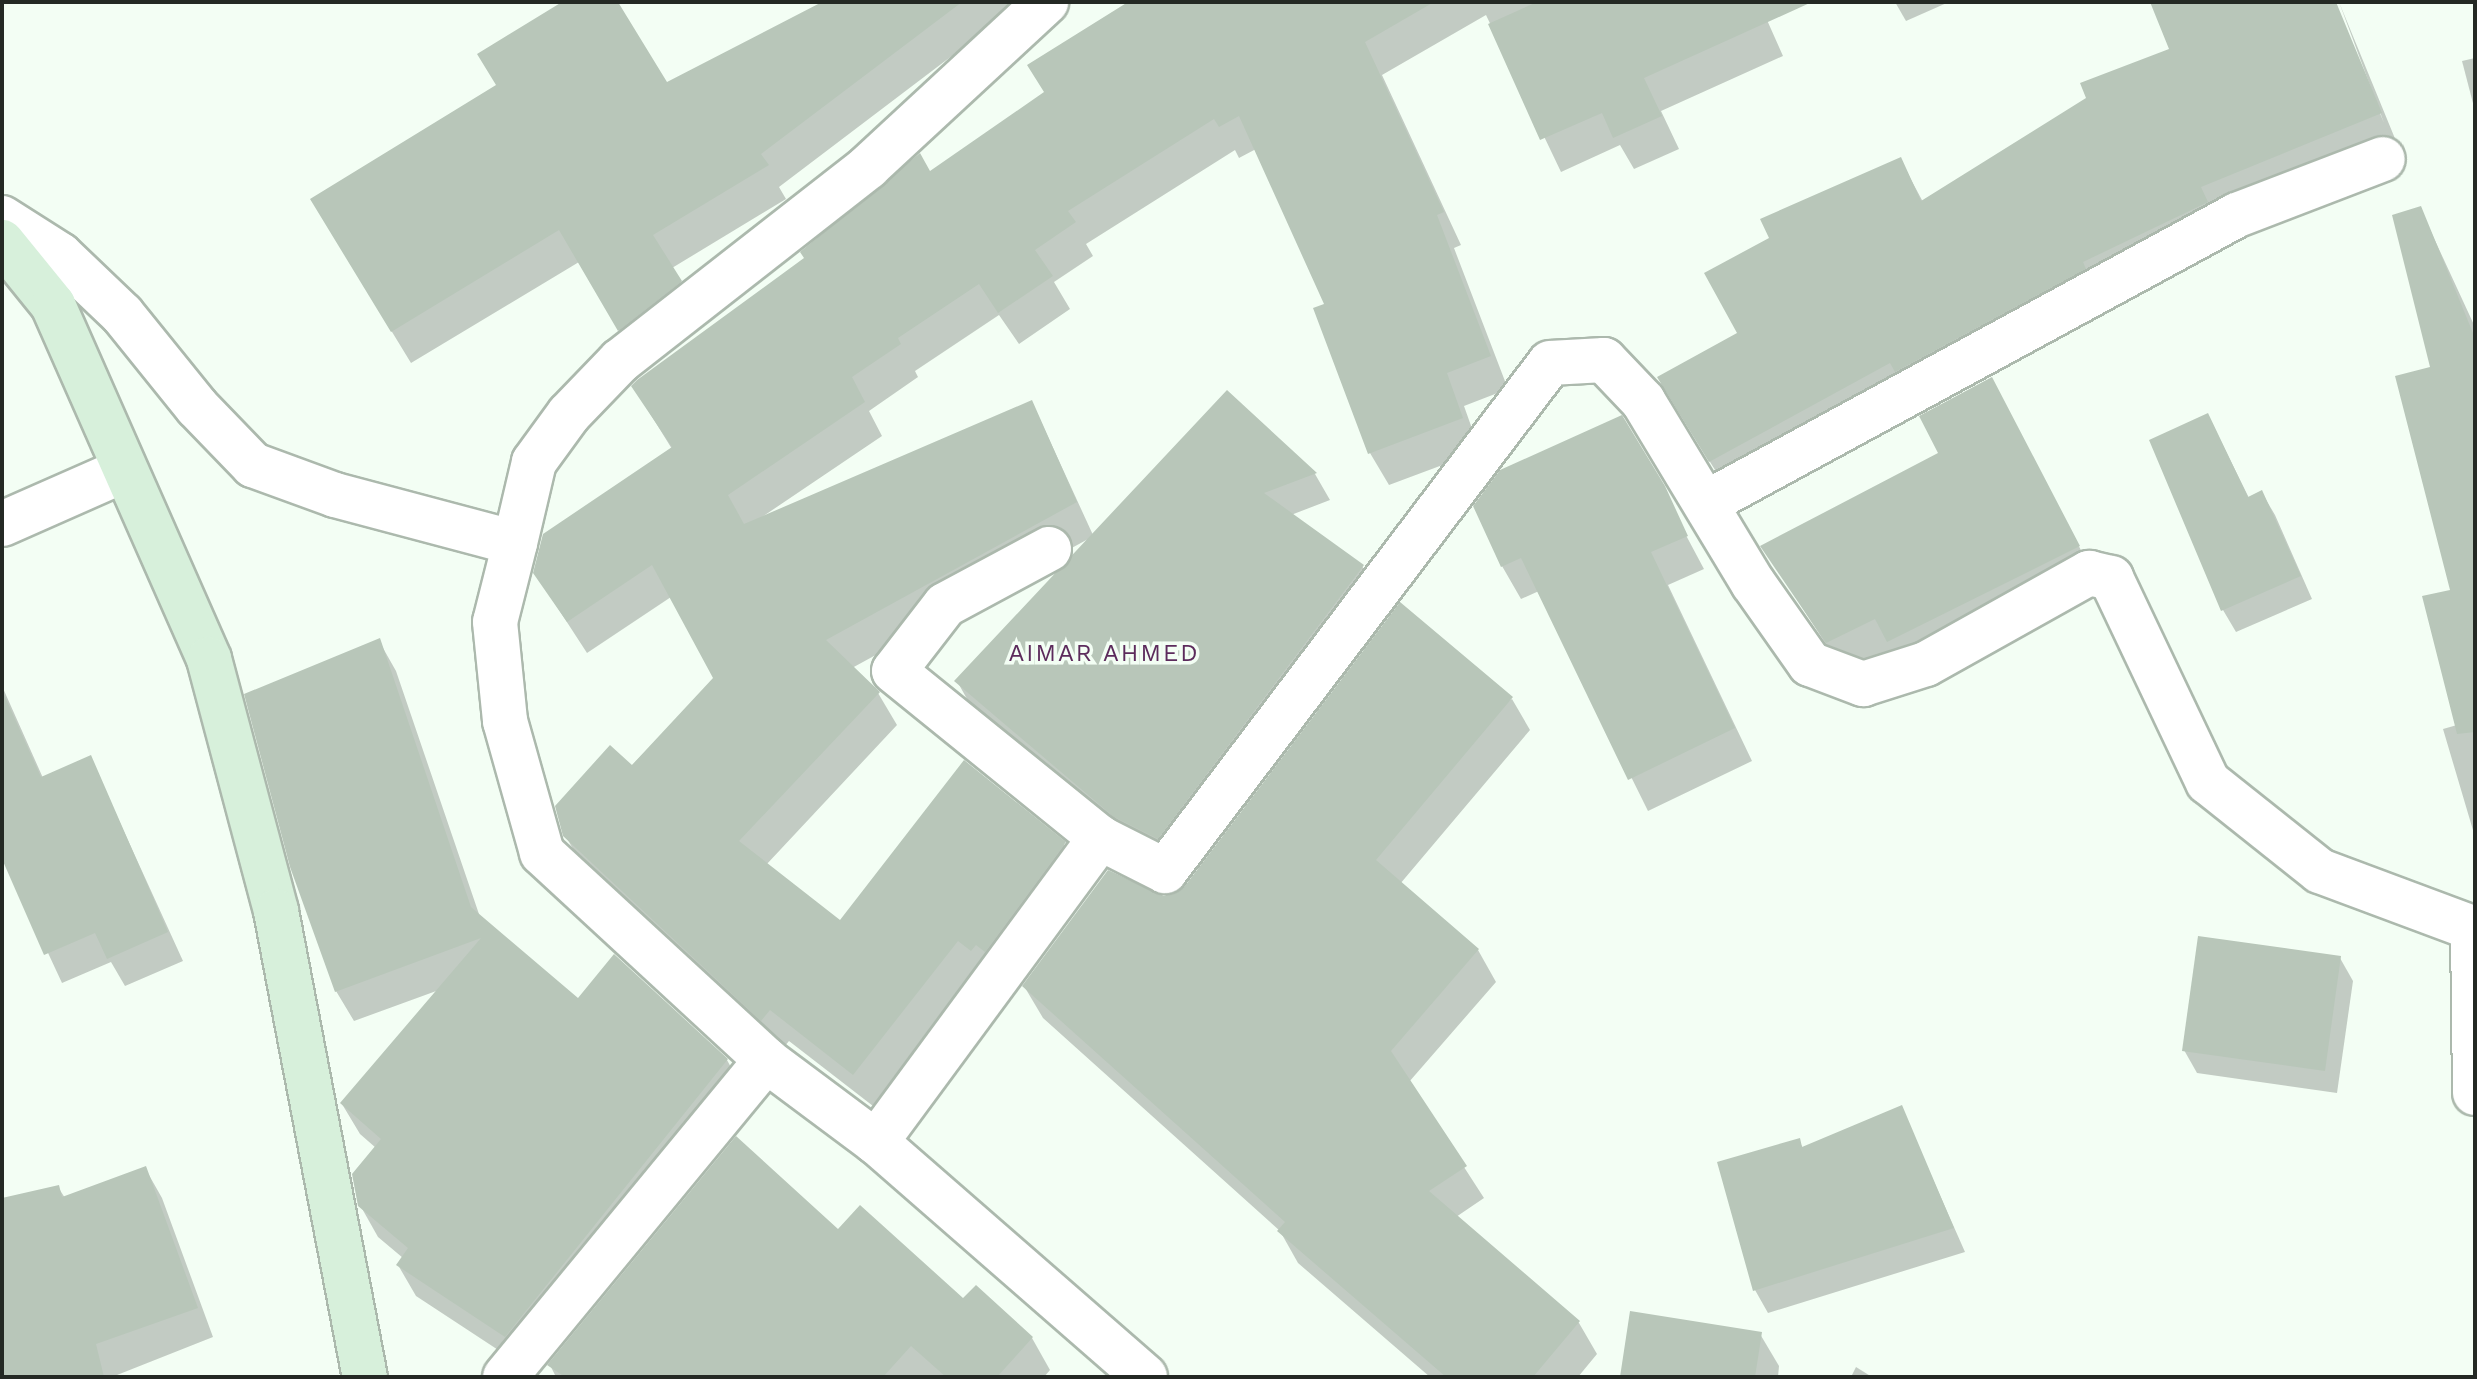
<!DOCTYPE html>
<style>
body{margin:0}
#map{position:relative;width:2477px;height:1379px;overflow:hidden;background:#f3fef4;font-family:"Work Sans",sans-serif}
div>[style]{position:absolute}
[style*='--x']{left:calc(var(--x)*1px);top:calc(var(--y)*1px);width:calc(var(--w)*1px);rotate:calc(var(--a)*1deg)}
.shadow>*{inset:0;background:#0003}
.building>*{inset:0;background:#b8c6b9}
.roads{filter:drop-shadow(2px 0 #acb9ad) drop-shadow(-2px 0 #acb9ad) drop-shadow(0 2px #acb9ad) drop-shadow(0 -2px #acb9ad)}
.street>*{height:44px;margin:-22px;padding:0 22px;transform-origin:22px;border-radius:22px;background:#fff}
.secondary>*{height:44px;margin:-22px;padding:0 22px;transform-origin:22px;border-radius:22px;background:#d7f0db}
span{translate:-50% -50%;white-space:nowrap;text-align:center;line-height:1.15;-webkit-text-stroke:7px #f3fef4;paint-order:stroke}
.neighbourhood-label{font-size:24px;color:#5c2b5c;letter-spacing:2px}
.frame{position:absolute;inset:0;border:4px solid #242924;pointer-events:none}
</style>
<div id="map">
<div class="shadow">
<i style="clip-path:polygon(566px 2px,615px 2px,666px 85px,826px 2px,1023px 2px,779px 187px,786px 199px,672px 268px,699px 314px,638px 362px,579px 262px,411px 363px,331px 232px,498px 86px)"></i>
<i style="clip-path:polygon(1132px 2px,1759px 2px,1783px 56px,1661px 111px,1679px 149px,1634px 169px,1620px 145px,1561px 172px,1486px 15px,1382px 75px,1461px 245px,1454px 248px,1508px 389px,1464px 406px,1480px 451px,1389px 485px,1370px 453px,1326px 305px,1256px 149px,1239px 158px,1235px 150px,1086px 244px,1093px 256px,1054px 282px,1070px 309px,1019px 344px,999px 315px,915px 371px,918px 377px,869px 411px,882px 436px,762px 517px,1032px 402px,1093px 535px,1227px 393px,1315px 474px,1330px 500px,1291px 515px,1362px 566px,1378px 593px,1173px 865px,1131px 844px,972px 708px,957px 681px,1090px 538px,852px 668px,878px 693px,897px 725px,766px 865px,840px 923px,1064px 844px,1083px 876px,977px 972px,873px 1106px,789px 1041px,780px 1052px,584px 868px,565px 835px,715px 679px,671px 597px,587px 653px,535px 573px,672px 449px,633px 386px,1046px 93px)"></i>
<i style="clip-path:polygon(1895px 2px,1949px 2px,1906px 21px)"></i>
<i style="clip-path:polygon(2182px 2px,2334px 2px,2384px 123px,2339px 2px,2396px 141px,2215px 216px,1727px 489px,1675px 406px,1740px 334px,1771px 238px,1900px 159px,1923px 202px,2172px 50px)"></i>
<i style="clip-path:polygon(2475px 58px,2475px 111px,2462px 61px)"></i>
<i style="clip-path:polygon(2420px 208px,2475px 327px,2475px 837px,2443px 729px,2457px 725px,2452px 591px)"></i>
<i style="clip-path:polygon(2009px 412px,2096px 579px,1907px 673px,1894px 651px,1846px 675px,1763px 547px,1941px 454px)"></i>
<i style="clip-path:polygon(2208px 415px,2249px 498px,2262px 493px,2275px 515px,2312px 599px,2236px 632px,2223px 610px)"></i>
<i style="clip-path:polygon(1641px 451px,1704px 569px,1668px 585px,1752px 761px,1648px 811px,1539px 591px,1521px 599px,1502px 566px)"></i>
<i style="clip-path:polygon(379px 641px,396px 671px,480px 917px,578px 1001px,727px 1060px,744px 1091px,524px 1367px,416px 1296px,398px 1265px,403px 1258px,378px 1237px,360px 1205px,376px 1148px,360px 1134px,342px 1104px,439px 990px,354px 1021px,336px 991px)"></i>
<i style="clip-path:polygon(2px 686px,43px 778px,90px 757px,183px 961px,125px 986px,111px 962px,62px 983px,2px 854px)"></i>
<i style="clip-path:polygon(1512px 699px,1530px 730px,1400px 884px,1478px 950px,1496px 982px,1409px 1082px,1484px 1198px,1456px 1217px,1579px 1323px,1597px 1354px,1578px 1377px,1430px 1377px,1298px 1263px,1280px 1231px,1043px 1018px,1024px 986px,1164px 898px)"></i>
<i style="clip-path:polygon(2340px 958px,2353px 981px,2337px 1093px,2197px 1073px,2184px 1050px)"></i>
<i style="clip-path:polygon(1901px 1107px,1965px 1252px,1768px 1313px,1755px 1290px,1799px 1141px,1803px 1148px)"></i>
<i style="clip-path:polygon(145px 1168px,162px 1198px,213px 1337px,112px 1377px,2px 1377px,2px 1200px,58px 1187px,65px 1198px)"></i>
<i style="clip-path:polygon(838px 1232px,1032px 1338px,1050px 1370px,1044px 1377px,556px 1377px,550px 1365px)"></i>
<i style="clip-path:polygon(1760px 1334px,1779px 1366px,1778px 1377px,1622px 1377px)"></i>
<i style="clip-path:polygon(1856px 1367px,1872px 1377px,1851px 1377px)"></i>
</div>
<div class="building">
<i style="clip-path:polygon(562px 2px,618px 2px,667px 82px,822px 2px,962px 2px,761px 154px,769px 165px,653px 235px,682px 281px,618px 331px,559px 230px,391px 332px,310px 199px,496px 85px,477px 54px)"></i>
<i style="clip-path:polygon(1128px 2px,1434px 2px,1365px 42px,1444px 212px,1437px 215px,1491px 356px,1447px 373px,1463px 418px,1368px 454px,1313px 308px,1324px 304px,1239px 116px,1219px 127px,1214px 119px,1068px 211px,1076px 222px,1035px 250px,1053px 276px,998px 313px,979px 284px,898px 338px,901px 344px,852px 377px,865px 402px,728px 495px,744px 524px,1032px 400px,1077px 502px,826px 640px,880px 692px,739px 841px,840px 920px,964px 760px,1066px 842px,985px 952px,976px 945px,971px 951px,958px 941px,853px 1075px,770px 1010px,761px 1021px,563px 836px,555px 806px,610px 745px,632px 765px,713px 678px,652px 565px,567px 622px,533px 573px,543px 534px,672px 447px,631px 386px,637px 380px,804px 258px,800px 252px,920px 153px,930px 171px,1044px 92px,1027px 65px)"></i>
<i style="clip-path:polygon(1537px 2px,1812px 2px,1644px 78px,1662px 116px,1613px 138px,1602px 113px,1540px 140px,1488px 24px)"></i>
<i style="clip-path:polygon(2150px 2px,2336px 2px,2382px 113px,2201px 187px,2208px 202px,2083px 262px,2086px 269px,1895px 372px,1890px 363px,1709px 462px,1657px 377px,1737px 333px,1704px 273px,1769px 238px,1760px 219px,1901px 157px,1921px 201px,2086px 98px,2080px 83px,2169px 49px)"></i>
<i style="clip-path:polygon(2421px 206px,2475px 338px,2475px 732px,2457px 734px,2422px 596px,2450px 590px,2395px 376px,2430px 367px,2392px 215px)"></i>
<i style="clip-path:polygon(1992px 377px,2080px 546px,1887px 642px,1875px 619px,1826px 643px,1760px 546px,1938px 453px,1919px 416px)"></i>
<i style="clip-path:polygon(1227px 390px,1317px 473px,1264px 493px,1364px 565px,1158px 839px,1114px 817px,954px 681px)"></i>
<i style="clip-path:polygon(2208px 413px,2248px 497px,2262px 490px,2301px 576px,2221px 611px,2149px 440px)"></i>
<i style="clip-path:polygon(1622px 415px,1665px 486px,1688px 536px,1651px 552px,1735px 728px,1628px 780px,1521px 558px,1501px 567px,1473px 506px,1500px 470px)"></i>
<i style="clip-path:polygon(1400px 602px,1513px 697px,1376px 860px,1479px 949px,1391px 1051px,1467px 1166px,1429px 1191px,1580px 1321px,1533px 1377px,1446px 1377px,1277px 1231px,1285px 1222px,1022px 986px,1108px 870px,1164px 896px,1184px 887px)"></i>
<i style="clip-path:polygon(380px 638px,471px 907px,578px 998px,614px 954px,728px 1059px,505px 1337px,396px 1265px,408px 1248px,358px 1206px,352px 1174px,381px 1139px,340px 1103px,481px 938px,335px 992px,290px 867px,244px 694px)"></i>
<i style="clip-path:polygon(2px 690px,41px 777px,91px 755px,168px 932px,107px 959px,95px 933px,44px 955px,2px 859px)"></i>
<i style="clip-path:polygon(2198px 936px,2341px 956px,2325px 1071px,2182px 1051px)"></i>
<i style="clip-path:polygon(1902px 1105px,1954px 1228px,1753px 1291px,1717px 1162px,1800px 1138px,1802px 1147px)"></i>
<i style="clip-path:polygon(736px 1136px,838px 1229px,860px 1205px,963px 1298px,976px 1285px,1033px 1337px,997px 1377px,946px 1377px,911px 1346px,883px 1377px,565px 1377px,547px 1365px)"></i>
<i style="clip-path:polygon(146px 1166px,198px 1308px,96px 1344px,104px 1377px,2px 1377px,2px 1198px,59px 1185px,62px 1197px)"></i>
<i style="clip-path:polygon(1630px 1311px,1762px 1332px,1755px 1377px,1620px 1377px)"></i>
</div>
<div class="roads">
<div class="street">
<i style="--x:2;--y:218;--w:69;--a:32.5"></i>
<i style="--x:60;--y:255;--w:86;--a:43.6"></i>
<i style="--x:122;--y:314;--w:119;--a:51.1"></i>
<i style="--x:197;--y:407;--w:81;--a:46"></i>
<i style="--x:253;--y:465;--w:87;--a:20.1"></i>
<i style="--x:335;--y:495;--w:186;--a:14.9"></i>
<i style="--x:515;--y:543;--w:83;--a:-76.8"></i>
<i style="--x:534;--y:462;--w:59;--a:-53.9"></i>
<i style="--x:569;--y:414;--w:74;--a:-46.1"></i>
<i style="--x:620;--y:361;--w:315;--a:-38"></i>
<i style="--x:868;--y:167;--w:243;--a:-42.8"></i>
<i style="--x:1708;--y:502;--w:602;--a:-28.48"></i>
<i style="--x:2237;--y:215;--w:156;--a:-21"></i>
<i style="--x:2;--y:524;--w:131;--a:-23.8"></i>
<i style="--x:515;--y:543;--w:81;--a:104.2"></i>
<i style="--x:495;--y:622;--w:100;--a:84.2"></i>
<i style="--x:505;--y:721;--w:137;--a:74.3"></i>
<i style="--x:542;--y:853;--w:305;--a:42.7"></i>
<i style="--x:766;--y:1060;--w:137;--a:36.7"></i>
<i style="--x:876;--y:1142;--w:357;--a:41.1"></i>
<i style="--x:1049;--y:549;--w:118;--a:151.7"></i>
<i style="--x:945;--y:605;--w:83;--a:127.7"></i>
<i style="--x:894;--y:671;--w:265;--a:39"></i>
<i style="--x:1100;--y:838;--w:73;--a:26.9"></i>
<i style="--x:1165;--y:871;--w:637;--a:-52.84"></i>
<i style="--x:1550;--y:363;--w:54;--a:-3.2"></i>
<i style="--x:1604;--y:360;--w:57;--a:46.4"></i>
<i style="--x:1643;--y:401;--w:213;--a:58.9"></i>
<i style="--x:1753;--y:583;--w:99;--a:54.9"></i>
<i style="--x:1810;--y:664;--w:57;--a:20.7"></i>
<i style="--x:1863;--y:684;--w:66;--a:-17.6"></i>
<i style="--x:1926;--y:664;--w:187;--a:-29.2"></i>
<i style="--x:2089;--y:573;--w:23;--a:13"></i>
<i style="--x:2111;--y:578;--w:226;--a:64.6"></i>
<i style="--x:2208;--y:782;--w:143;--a:38.5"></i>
<i style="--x:2320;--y:871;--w:165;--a:20.5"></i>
<i style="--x:2473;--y:929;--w:164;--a:89.3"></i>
<i style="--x:876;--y:1142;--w:378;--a:-53.6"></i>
<i style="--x:505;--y:1377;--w:411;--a:-50.5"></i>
</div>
<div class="secondary">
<i style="--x:2;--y:242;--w:81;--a:51"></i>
<i style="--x:53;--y:305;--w:387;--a:66.2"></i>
<i style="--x:209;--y:659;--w:261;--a:75.1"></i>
<i style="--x:276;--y:911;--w:474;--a:79.2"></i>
</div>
</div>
<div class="neighbourhood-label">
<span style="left:1104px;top:654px">AIMAR AHMED</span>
</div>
<div class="frame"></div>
</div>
